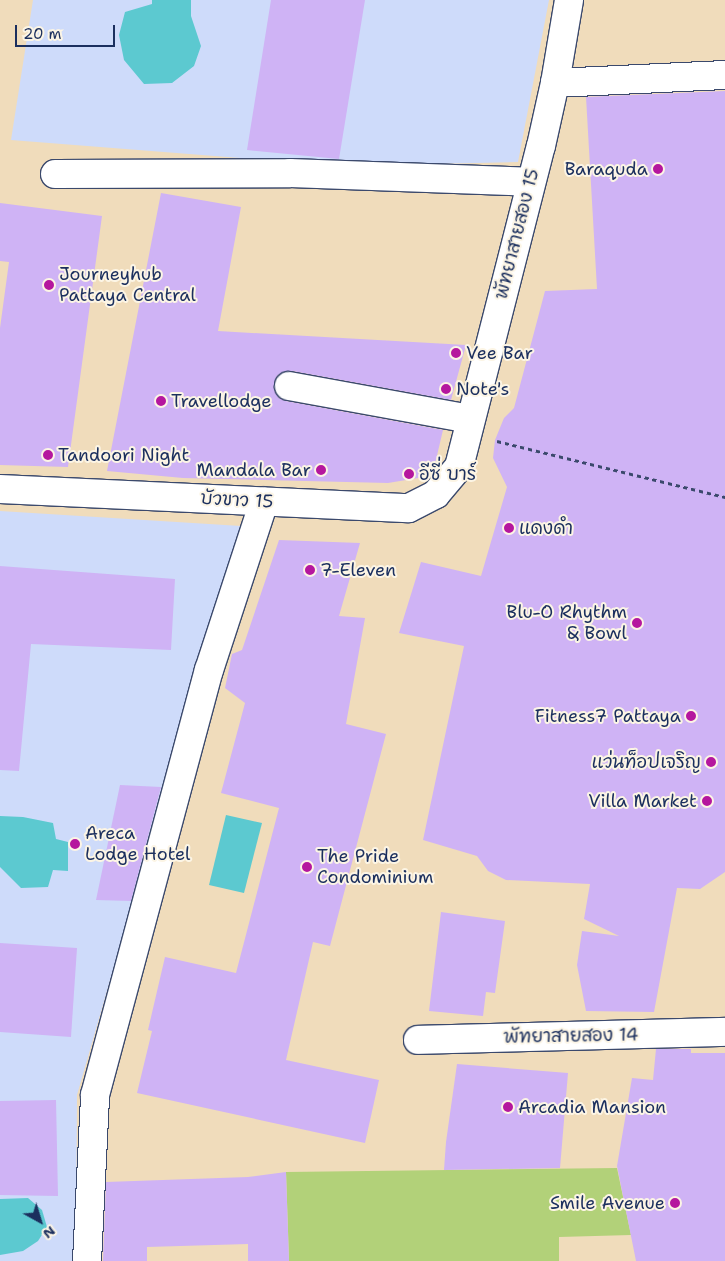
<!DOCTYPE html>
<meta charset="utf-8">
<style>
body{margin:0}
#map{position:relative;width:725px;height:1261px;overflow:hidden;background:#f0dcbb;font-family:"Shantell Sans","Playpen Sans Thai",sans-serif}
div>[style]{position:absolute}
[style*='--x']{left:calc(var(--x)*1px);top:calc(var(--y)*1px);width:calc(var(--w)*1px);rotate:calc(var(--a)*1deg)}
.built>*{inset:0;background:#cedbfa}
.green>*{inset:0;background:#b2d179}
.water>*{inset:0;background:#5cc9d0}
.building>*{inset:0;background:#cfb3f5}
.path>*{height:3px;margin-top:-1.5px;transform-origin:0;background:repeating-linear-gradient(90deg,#3b496c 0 4px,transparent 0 8px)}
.roads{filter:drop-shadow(1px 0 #3b496c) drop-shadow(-1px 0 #3b496c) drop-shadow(0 1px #3b496c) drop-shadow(0 -1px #3b496c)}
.minor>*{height:28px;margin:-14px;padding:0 14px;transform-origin:14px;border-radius:14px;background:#fff}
.dots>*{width:14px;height:14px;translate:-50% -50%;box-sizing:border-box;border:2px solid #fcf5e5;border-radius:50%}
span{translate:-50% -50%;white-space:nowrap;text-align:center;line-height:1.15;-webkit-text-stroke:4px #fcf5e5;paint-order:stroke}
.poi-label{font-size:18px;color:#1b2f5e}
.right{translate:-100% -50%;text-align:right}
.left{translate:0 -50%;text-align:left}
.street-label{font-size:18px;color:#1b2f5e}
.north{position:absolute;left:15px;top:1196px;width:50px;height:50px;-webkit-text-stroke:4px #fcf5e5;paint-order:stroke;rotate:141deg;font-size:14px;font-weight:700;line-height:20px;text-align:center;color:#1b2f5e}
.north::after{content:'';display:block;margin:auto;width:18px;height:22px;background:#1b2f5e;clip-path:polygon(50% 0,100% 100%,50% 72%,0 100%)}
.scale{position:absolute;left:15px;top:25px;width:100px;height:22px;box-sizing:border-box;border:2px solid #1b2f5e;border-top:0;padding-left:6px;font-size:15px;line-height:18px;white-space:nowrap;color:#1b2f5e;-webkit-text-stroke:4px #fcf5e5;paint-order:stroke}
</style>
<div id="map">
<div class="built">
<i style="clip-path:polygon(33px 0,549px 0,518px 162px,343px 166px,11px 140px)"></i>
<i style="clip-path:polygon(0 511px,241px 526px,77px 1095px,76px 1261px,0 1261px)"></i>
</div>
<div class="green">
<i style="clip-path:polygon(617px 1168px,631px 1235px,559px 1237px,559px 1261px,289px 1261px,286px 1172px)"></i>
</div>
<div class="water">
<i style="clip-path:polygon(152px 0,191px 0,191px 16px,201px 46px,194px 66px,172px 83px,144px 84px,124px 60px,119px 35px,125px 12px,152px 4px)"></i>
<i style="clip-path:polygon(226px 815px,262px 823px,244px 893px,209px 885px)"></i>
<i style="clip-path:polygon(0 816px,23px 817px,53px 823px,56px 839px,68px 842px,68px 871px,53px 870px,48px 887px,21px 888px,0 867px)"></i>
<i style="clip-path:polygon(28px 1198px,42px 1210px,47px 1227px,38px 1241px,23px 1251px,0 1255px,0 1199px)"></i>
</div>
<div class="building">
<i style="clip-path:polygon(271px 0,365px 0,339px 159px,247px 150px)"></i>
<i style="clip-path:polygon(725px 91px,725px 872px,700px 889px,677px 888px,654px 1012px,586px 1011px,577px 965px,582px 931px,619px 936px,584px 919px,590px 884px,506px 880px,488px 871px,477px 856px,423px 840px,464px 646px,399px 633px,421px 562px,481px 576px,507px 487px,493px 458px,495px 440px,504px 418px,514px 408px,545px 291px,597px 289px,586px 97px)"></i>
<i style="clip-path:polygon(161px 193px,241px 207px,218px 331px,466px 345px,451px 400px,292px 371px,283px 372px,277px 376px,274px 383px,275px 392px,279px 398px,286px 401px,443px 430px,435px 464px,418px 478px,388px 483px,183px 478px,107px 471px)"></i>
<i style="clip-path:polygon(0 203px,102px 216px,68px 467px,0 465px,0 328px,9px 262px,0 261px)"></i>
<i style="clip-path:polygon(279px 540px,360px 543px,339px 616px,365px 618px,346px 724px,386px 734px,330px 946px,313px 942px,286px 1060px,379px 1080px,365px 1143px,137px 1093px,152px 1031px,148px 1030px,165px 957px,236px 973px,279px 808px,221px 793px,245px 703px,225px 688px,232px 654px,242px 650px)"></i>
<i style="clip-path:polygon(0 566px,175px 579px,171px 650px,31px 644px,19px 771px,0 770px)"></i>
<i style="clip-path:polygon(120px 785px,161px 787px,131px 901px,96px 900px)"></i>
<i style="clip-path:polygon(441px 912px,505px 921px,495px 993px,486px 992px,483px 1016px,429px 1011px)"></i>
<i style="clip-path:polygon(0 943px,77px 948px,71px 1037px,0 1032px)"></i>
<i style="clip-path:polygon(656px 1049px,691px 1049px,691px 1053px,725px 1053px,725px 1261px,636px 1261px,617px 1166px,632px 1078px,653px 1080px)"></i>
<i style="clip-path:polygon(457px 1064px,568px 1073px,560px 1168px,444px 1170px,446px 1142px)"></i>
<i style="clip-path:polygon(56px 1100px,58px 1196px,0 1195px,0 1101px)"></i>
<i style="clip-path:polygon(286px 1172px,289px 1261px,248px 1261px,248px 1244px,147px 1247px,147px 1261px,103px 1261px,106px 1182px,248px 1177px)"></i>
</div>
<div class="path">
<i style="--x:497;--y:441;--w:235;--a:13.8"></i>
</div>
<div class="roads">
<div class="minor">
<i style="--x:555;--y:83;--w:170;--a:-2.7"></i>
<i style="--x:55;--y:174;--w:235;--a:-0.2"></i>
<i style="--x:290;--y:173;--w:240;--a:2.1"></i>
<i style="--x:289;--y:386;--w:184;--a:10.3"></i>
<i style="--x:0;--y:489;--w:409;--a:2.7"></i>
<i style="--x:409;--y:508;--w:30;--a:-27"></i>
<i style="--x:436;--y:494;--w:35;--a:-50"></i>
<i style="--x:459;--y:467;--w:331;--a:-75.7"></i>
<i style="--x:541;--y:146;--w:65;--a:-77.5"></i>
<i style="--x:555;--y:83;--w:84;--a:-80.4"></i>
<i style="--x:418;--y:1040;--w:307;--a:-1.5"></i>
<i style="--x:87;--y:1261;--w:166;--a:-87.2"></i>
<i style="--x:95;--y:1095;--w:440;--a:-75"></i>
<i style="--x:209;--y:670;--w:177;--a:-71.9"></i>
</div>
</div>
<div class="dots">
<i style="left:658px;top:169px;background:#b5179e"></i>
<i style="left:49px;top:285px;background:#b5179e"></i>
<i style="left:456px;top:353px;background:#b5179e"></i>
<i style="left:446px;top:389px;background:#b5179e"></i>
<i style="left:161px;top:401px;background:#b5179e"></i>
<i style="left:48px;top:455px;background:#b5179e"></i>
<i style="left:321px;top:470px;background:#b5179e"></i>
<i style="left:409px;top:474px;background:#b5179e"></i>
<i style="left:509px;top:528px;background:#b5179e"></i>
<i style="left:310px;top:570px;background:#b5179e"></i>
<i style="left:637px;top:623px;background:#b5179e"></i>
<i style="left:691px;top:716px;background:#b5179e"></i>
<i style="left:711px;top:762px;background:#b5179e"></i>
<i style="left:707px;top:801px;background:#b5179e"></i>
<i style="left:75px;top:844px;background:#b5179e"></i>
<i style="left:307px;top:867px;background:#b5179e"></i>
<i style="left:508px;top:1107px;background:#b5179e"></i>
<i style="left:675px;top:1203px;background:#b5179e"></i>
</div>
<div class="poi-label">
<span class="right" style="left:648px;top:169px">Baraquda</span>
<span class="left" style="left:59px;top:285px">Journeyhub<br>Pattaya Central</span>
<span class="left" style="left:466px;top:353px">Vee Bar</span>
<span class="left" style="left:456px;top:389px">Note's</span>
<span class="left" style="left:171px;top:401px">Travellodge</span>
<span class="left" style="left:58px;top:455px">Tandoori Night</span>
<span class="right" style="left:311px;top:470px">Mandala Bar</span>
<span class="left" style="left:419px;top:474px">อีซี่ บาร์</span>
<span class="left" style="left:519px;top:528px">แดงดำ</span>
<span class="left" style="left:320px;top:570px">7-Eleven</span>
<span class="right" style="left:627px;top:623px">Blu-O Rhythm<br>&amp; Bowl</span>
<span class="right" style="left:681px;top:716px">Fitness7 Pattaya</span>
<span class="right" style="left:701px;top:762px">แว่นท็อปเจริญ</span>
<span class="right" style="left:697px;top:801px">Villa Market</span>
<span class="left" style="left:85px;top:844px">Areca<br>Lodge Hotel</span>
<span class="left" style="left:317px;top:867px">The Pride<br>Condominium</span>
<span class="left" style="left:518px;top:1107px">Arcadia Mansion</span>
<span class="right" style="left:665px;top:1203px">Smile Avenue</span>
</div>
<div class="street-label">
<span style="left:517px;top:234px;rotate:-76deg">พัทยาสายสอง 15</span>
<span style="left:237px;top:500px;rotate:3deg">บัวขาว 15</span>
<span style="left:571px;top:1036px;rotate:-1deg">พัทยาสายสอง 14</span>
</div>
<div class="north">N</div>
<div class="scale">20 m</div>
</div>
